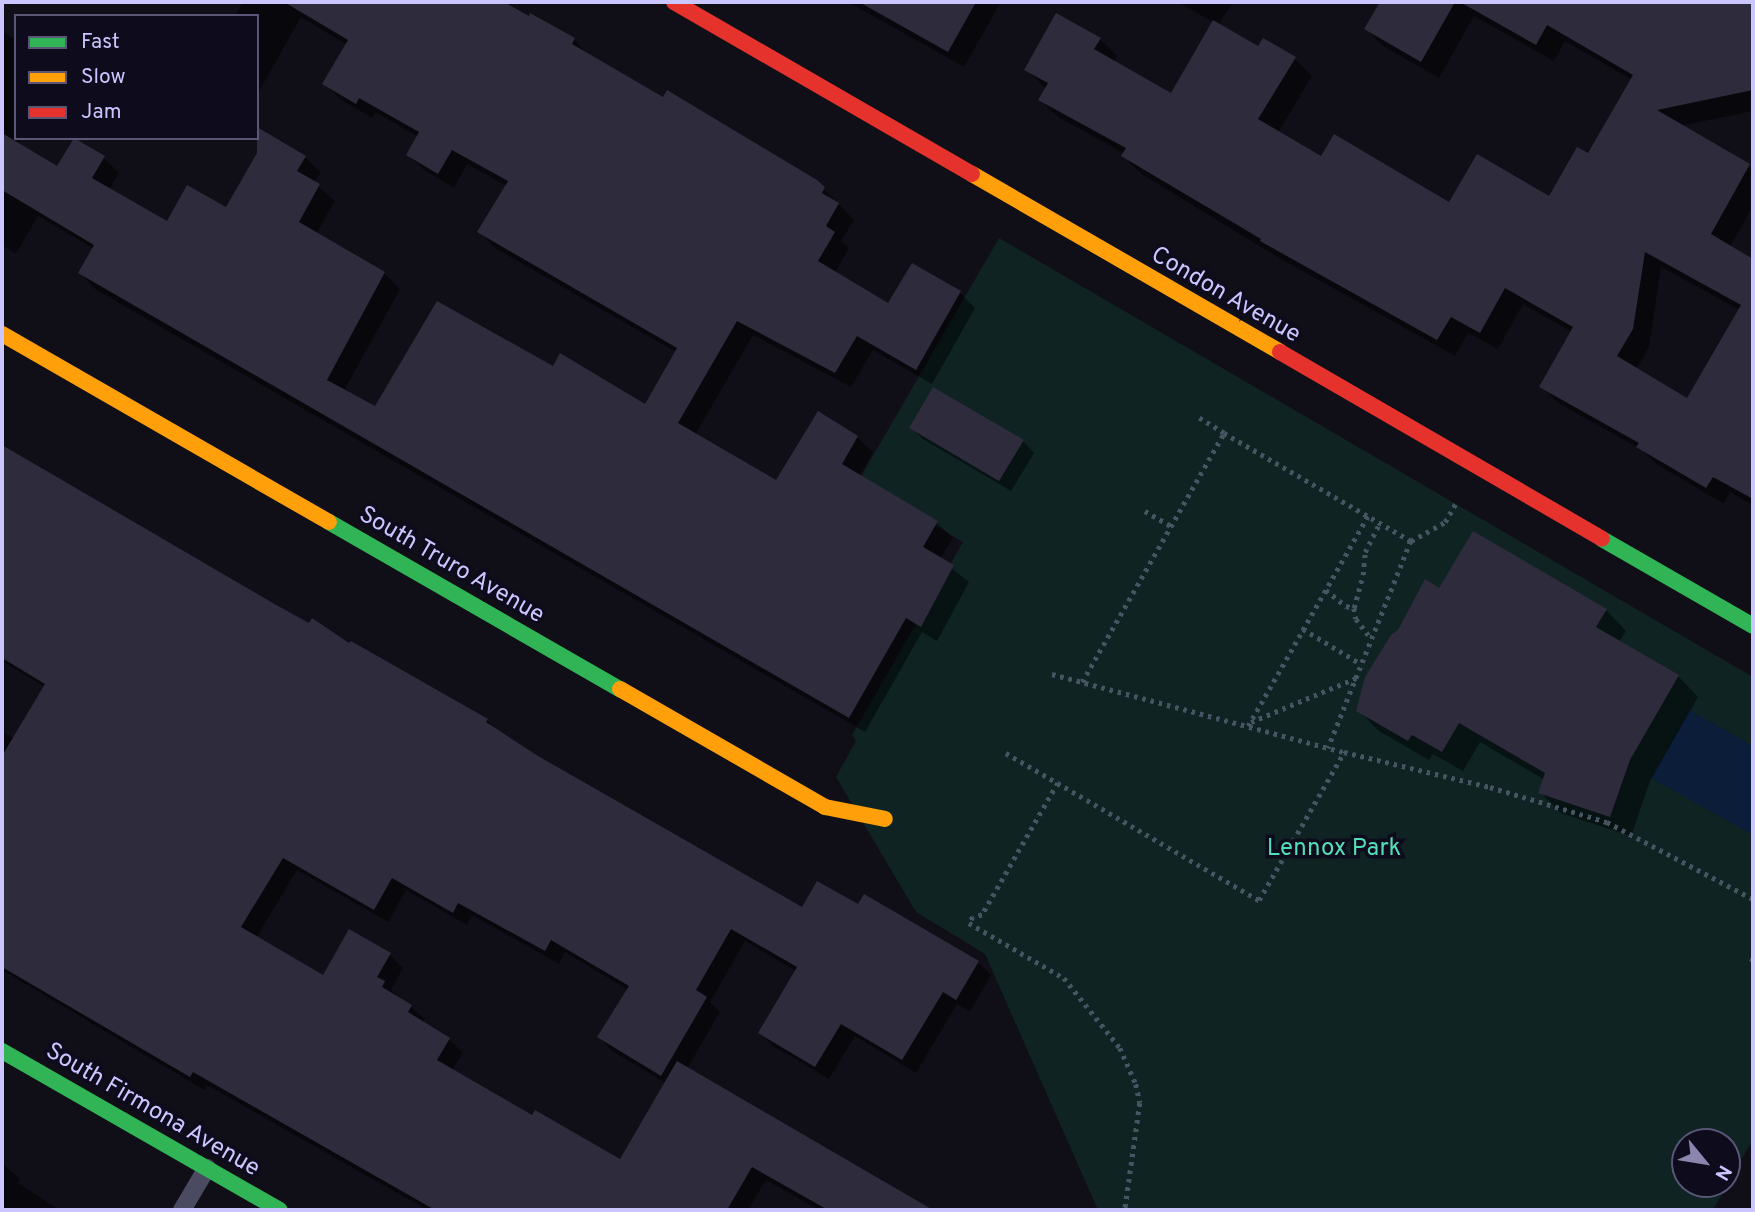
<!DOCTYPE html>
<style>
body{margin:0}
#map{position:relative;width:1755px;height:1212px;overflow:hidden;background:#100f18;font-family:Overpass,sans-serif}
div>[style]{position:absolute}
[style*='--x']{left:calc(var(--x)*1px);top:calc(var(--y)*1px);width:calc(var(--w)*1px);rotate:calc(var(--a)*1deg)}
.green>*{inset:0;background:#0e2322}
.water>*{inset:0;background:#0b1d39}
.shadow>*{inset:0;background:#0007}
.building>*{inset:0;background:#2e2b3c}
.path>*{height:4.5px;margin-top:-2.25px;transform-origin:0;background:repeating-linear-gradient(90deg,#465561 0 3.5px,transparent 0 8.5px)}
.lane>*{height:18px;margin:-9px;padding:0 9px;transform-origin:9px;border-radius:9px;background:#4a4a61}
.fast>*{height:16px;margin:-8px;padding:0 8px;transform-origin:8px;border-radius:8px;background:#30b455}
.slow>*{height:16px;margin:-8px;padding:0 8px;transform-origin:8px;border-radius:8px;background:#ff9f0a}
.jam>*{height:16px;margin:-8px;padding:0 8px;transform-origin:8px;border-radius:8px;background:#e5322d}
span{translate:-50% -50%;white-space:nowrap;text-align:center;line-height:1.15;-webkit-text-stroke:7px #0d0b1c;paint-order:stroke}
.street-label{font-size:24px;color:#cbc6ff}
.park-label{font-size:24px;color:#52deb8}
.frame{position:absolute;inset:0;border:4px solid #cbc6ff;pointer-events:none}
.legend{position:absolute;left:14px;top:14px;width:245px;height:126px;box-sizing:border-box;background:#0d0b1c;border:2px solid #595677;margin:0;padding:9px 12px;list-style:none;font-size:21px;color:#cbc6ff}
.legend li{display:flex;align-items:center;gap:14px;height:35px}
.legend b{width:35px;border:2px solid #595677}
.north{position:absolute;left:1671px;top:1128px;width:70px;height:70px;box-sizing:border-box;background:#0d0b1c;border:2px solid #595677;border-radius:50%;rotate:120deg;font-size:19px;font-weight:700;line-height:28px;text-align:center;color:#cbc6ff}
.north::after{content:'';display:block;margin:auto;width:24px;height:32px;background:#8a86ae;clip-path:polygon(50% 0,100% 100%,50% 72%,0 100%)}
</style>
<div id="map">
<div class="green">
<i style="clip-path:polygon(evenodd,999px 238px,1753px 677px,1753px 1139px,1713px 1210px,1098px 1210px,985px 954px,916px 912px,836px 777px,856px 741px,852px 735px,963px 542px,859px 480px,999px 238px,1685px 1142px,1727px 1142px,1727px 1184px,1685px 1184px,1685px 1142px)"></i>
</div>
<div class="water">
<i style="clip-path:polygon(1689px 710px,1753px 746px,1753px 835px,1651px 778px)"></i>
</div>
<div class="shadow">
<i style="clip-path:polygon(243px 2px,503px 2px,574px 39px,589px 56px,816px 181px,854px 220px,841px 241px,849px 248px,835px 273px,889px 305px,960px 293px,975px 308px,932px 384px,873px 350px,851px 387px,753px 335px,695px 435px,776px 482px,857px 437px,873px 452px,859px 476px,937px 523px,953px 538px,940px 559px,969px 582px,937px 641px,922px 632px,865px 732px,95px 289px,80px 273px,94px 249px,38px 216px,16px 254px,2px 245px,2px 31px,16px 40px,16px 138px,22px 138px,18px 145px,58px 168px,103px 157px,119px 173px,109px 190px,167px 224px,227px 210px,305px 157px,321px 173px,314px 183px,335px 201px,316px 234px,384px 273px,400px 289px,344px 391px,376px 409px,554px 368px,645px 406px,676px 352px,495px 248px,480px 232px,507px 186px,467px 164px,454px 188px,424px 170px,408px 155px,418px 137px,375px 112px,372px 118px,340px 99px,324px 83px,347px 45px,301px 17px,257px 95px,257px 16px,235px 16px)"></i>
<i style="clip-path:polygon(848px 2px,1001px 2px,964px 67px)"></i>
<i style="clip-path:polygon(evenodd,1178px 2px,1233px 2px,1219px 25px,1259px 48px,1295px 59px,1312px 76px,1278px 133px,1322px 158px,1450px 205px,1550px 199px,1588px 156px,1632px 80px,1565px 41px,1554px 61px,1474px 16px,1439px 78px,1383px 46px,1366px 29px,1380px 2px,1753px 2px,1753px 111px,1680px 126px,1753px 170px,1753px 206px,1730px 247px,1753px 261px,1753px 505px,1730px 492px,1724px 504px,1656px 464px,1642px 450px,1558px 403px,1541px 386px,1572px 332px,1523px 304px,1498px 349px,1468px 333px,1455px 356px,1279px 258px,1140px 173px,1123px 156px,1125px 154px,1058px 117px,1040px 100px,1047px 89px,1027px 70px,1100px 39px,1117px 56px,1114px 62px,1171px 96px,1214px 23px,1178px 2px,1661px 267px,1740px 310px,1687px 400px,1636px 370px,1649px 347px,1661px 267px)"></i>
<i style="clip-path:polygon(911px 428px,1023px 441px,1034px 453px,1011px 491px,923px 439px)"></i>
<i style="clip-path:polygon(evenodd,2px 445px,277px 608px,487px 720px,499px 732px,537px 757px,803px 909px,858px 906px,978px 962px,991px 975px,970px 1012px,957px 1004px,916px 1073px,855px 1036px,829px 1079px,773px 1046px,760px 1033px,796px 971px,745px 941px,710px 1002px,720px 1012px,687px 1069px,932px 1210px,819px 1210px,766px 1180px,748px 1210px,427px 1210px,207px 1085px,204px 1090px,2px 970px,2px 732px,171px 828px,199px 780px,2px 661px,2px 445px,297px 870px,388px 922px,406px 890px,467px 925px,472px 915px,559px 964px,565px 952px,628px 990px,599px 1037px,612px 1051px,666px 1083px,621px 1161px,533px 1117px,452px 1070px,463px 1053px,449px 1039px,423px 1023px,425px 1019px,391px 990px,403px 968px,390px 955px,323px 977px,256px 938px,297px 870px)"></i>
<i style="clip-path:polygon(1439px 591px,1606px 610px,1626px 631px,1619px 642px,1678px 676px,1698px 697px,1650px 781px,1631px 836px,1561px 813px,1540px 792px,1545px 780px,1480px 742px,1463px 771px,1433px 754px,1429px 760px,1379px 731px,1358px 710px)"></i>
<i style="clip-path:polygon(2px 1163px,20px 1179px,18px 1183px,60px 1210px,2px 1210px)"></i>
</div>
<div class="building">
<i style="clip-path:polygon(284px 2px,504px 2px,529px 16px,530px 13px,575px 38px,572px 44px,663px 97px,667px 90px,817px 180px,825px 187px,822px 193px,839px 203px,826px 226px,835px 232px,818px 261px,888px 303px,912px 263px,961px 291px,916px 370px,857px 336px,835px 373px,737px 321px,678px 423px,776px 480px,818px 411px,858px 436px,842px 464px,938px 521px,923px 547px,954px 565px,921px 627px,906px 618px,849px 718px,78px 273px,94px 245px,2px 190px,2px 133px,57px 166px,74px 138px,105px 156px,92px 178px,167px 221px,187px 185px,226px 207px,257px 153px,257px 127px,306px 156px,297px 171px,320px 184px,299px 222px,385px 272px,327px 380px,375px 406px,437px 301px,553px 366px,560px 353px,645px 404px,677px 348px,477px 232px,508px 181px,452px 150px,438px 174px,406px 155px,419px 132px,359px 98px,356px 104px,322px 84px,348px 40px)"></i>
<i style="clip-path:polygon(859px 2px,976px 2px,948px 52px)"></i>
<i style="clip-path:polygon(1380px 2px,1455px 2px,1421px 62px,1364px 29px)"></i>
<i style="clip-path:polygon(evenodd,1460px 2px,1753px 2px,1753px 90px,1657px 110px,1750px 164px,1711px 234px,1753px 259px,1753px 499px,1713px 477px,1706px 488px,1636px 447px,1639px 443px,1539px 387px,1573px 327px,1505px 288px,1480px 333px,1451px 317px,1437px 340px,1260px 241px,1261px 239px,1121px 156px,1126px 148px,1038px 100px,1048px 83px,1024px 70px,1056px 13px,1101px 38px,1094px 49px,1171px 93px,1213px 20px,1258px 46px,1263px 38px,1296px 57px,1258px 119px,1321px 156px,1334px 134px,1449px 202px,1477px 154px,1549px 196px,1577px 147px,1588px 153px,1633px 75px,1547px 25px,1536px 45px,1460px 2px,1645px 252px,1741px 305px,1687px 398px,1617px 356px,1633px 329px,1645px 252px)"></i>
<i style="clip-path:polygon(933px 387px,1024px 440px,999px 481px,909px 428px)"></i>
<i style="clip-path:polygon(2px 445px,278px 606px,309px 623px,312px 618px,349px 643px,351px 641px,488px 719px,486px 722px,538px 756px,802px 907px,817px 881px,858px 904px,864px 894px,979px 961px,956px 1000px,943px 992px,902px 1060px,841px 1024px,815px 1067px,758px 1033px,797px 967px,731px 929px,696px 990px,707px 997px,661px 1076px,597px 1037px,629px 986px,551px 940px,545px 951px,458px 903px,453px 913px,392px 878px,374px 910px,283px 858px,241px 927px,323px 975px,349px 929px,391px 953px,377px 977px,385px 981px,382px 987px,412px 1005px,408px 1012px,450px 1038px,437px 1060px,532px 1115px,535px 1110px,620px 1159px,677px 1061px,933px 1210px,828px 1210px,752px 1167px,727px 1210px,435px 1210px,193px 1072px,190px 1077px,2px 967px,2px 756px,45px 684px,2px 658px)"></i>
<i style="clip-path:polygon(1473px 531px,1607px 609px,1596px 627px,1679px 675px,1630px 760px,1610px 817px,1538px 793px,1545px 773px,1459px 723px,1442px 752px,1412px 735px,1408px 741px,1356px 711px,1365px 677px,1391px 635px,1398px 630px,1425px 579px,1439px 588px)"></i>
</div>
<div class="path">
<i style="--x:1224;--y:433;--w:216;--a:30"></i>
<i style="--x:1411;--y:541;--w:223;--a:111.8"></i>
<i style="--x:1145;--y:511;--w:30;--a:30"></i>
<i style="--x:1411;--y:541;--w:39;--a:-29"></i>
<i style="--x:1445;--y:522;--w:22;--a:-60"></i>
<i style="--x:1326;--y:590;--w:26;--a:39"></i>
<i style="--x:1346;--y:606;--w:8;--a:14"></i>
<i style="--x:1354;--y:608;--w:11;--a:80"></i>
<i style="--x:1356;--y:619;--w:24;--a:52"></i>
<i style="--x:1354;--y:608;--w:34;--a:-75"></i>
<i style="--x:1363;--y:575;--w:23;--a:-85"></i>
<i style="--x:1365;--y:552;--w:33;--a:-63"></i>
<i style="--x:1303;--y:629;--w:68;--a:31.1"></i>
<i style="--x:1052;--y:674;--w:302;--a:15"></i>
<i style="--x:1082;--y:682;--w:287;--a:-60.3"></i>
<i style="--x:1224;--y:433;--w:29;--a:-149"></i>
<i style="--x:1251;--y:722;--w:114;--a:-22.7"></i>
<i style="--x:1248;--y:726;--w:242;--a:-60.3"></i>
<i style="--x:1006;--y:753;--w:293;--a:30.2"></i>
<i style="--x:1259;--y:900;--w:171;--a:-60.1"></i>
<i style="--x:1344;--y:752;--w:150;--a:13.5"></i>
<i style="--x:1490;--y:787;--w:122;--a:16.7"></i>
<i style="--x:1607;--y:822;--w:165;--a:27.8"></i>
<i style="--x:1058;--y:783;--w:152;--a:119.9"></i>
<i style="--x:982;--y:915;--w:9;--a:167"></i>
<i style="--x:973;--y:917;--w:7;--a:124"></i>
<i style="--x:969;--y:923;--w:110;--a:30.1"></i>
<i style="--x:1064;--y:978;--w:90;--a:51.3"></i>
<i style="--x:1120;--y:1048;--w:39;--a:66"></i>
<i style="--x:1136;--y:1084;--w:19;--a:78"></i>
<i style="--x:1140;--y:1103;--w:108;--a:98"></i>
<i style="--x:1751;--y:962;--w:4;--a:-63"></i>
</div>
<div class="lane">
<i style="--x:182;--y:1210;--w:49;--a:-59.2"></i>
</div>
<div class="fast">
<i style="--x:329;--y:522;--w:336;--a:29.9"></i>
<i style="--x:1602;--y:539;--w:174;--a:29.9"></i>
<i style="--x:2;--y:1051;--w:320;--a:29.8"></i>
</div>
<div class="slow">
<i style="--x:972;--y:174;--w:356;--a:30"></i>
<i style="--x:2;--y:334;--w:377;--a:29.9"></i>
<i style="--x:620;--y:689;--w:237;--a:29.9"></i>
<i style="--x:825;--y:807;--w:61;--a:11.3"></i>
</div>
<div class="jam">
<i style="--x:674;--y:2;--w:344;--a:30"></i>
<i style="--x:1280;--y:352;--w:372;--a:30.1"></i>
</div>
<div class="street-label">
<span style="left:1225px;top:296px;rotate:30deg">Condon Avenue</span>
<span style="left:451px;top:566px;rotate:30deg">South Truro Avenue</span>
<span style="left:152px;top:1111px;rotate:30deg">South Firmona Avenue</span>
</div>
<div class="park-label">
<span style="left:1334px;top:850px">Lennox Park</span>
</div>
<div class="frame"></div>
<ul class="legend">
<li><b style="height:9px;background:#30b455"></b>Fast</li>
<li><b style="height:9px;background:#ff9f0a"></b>Slow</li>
<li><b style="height:9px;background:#e5322d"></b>Jam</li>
</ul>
<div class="north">N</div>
</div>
